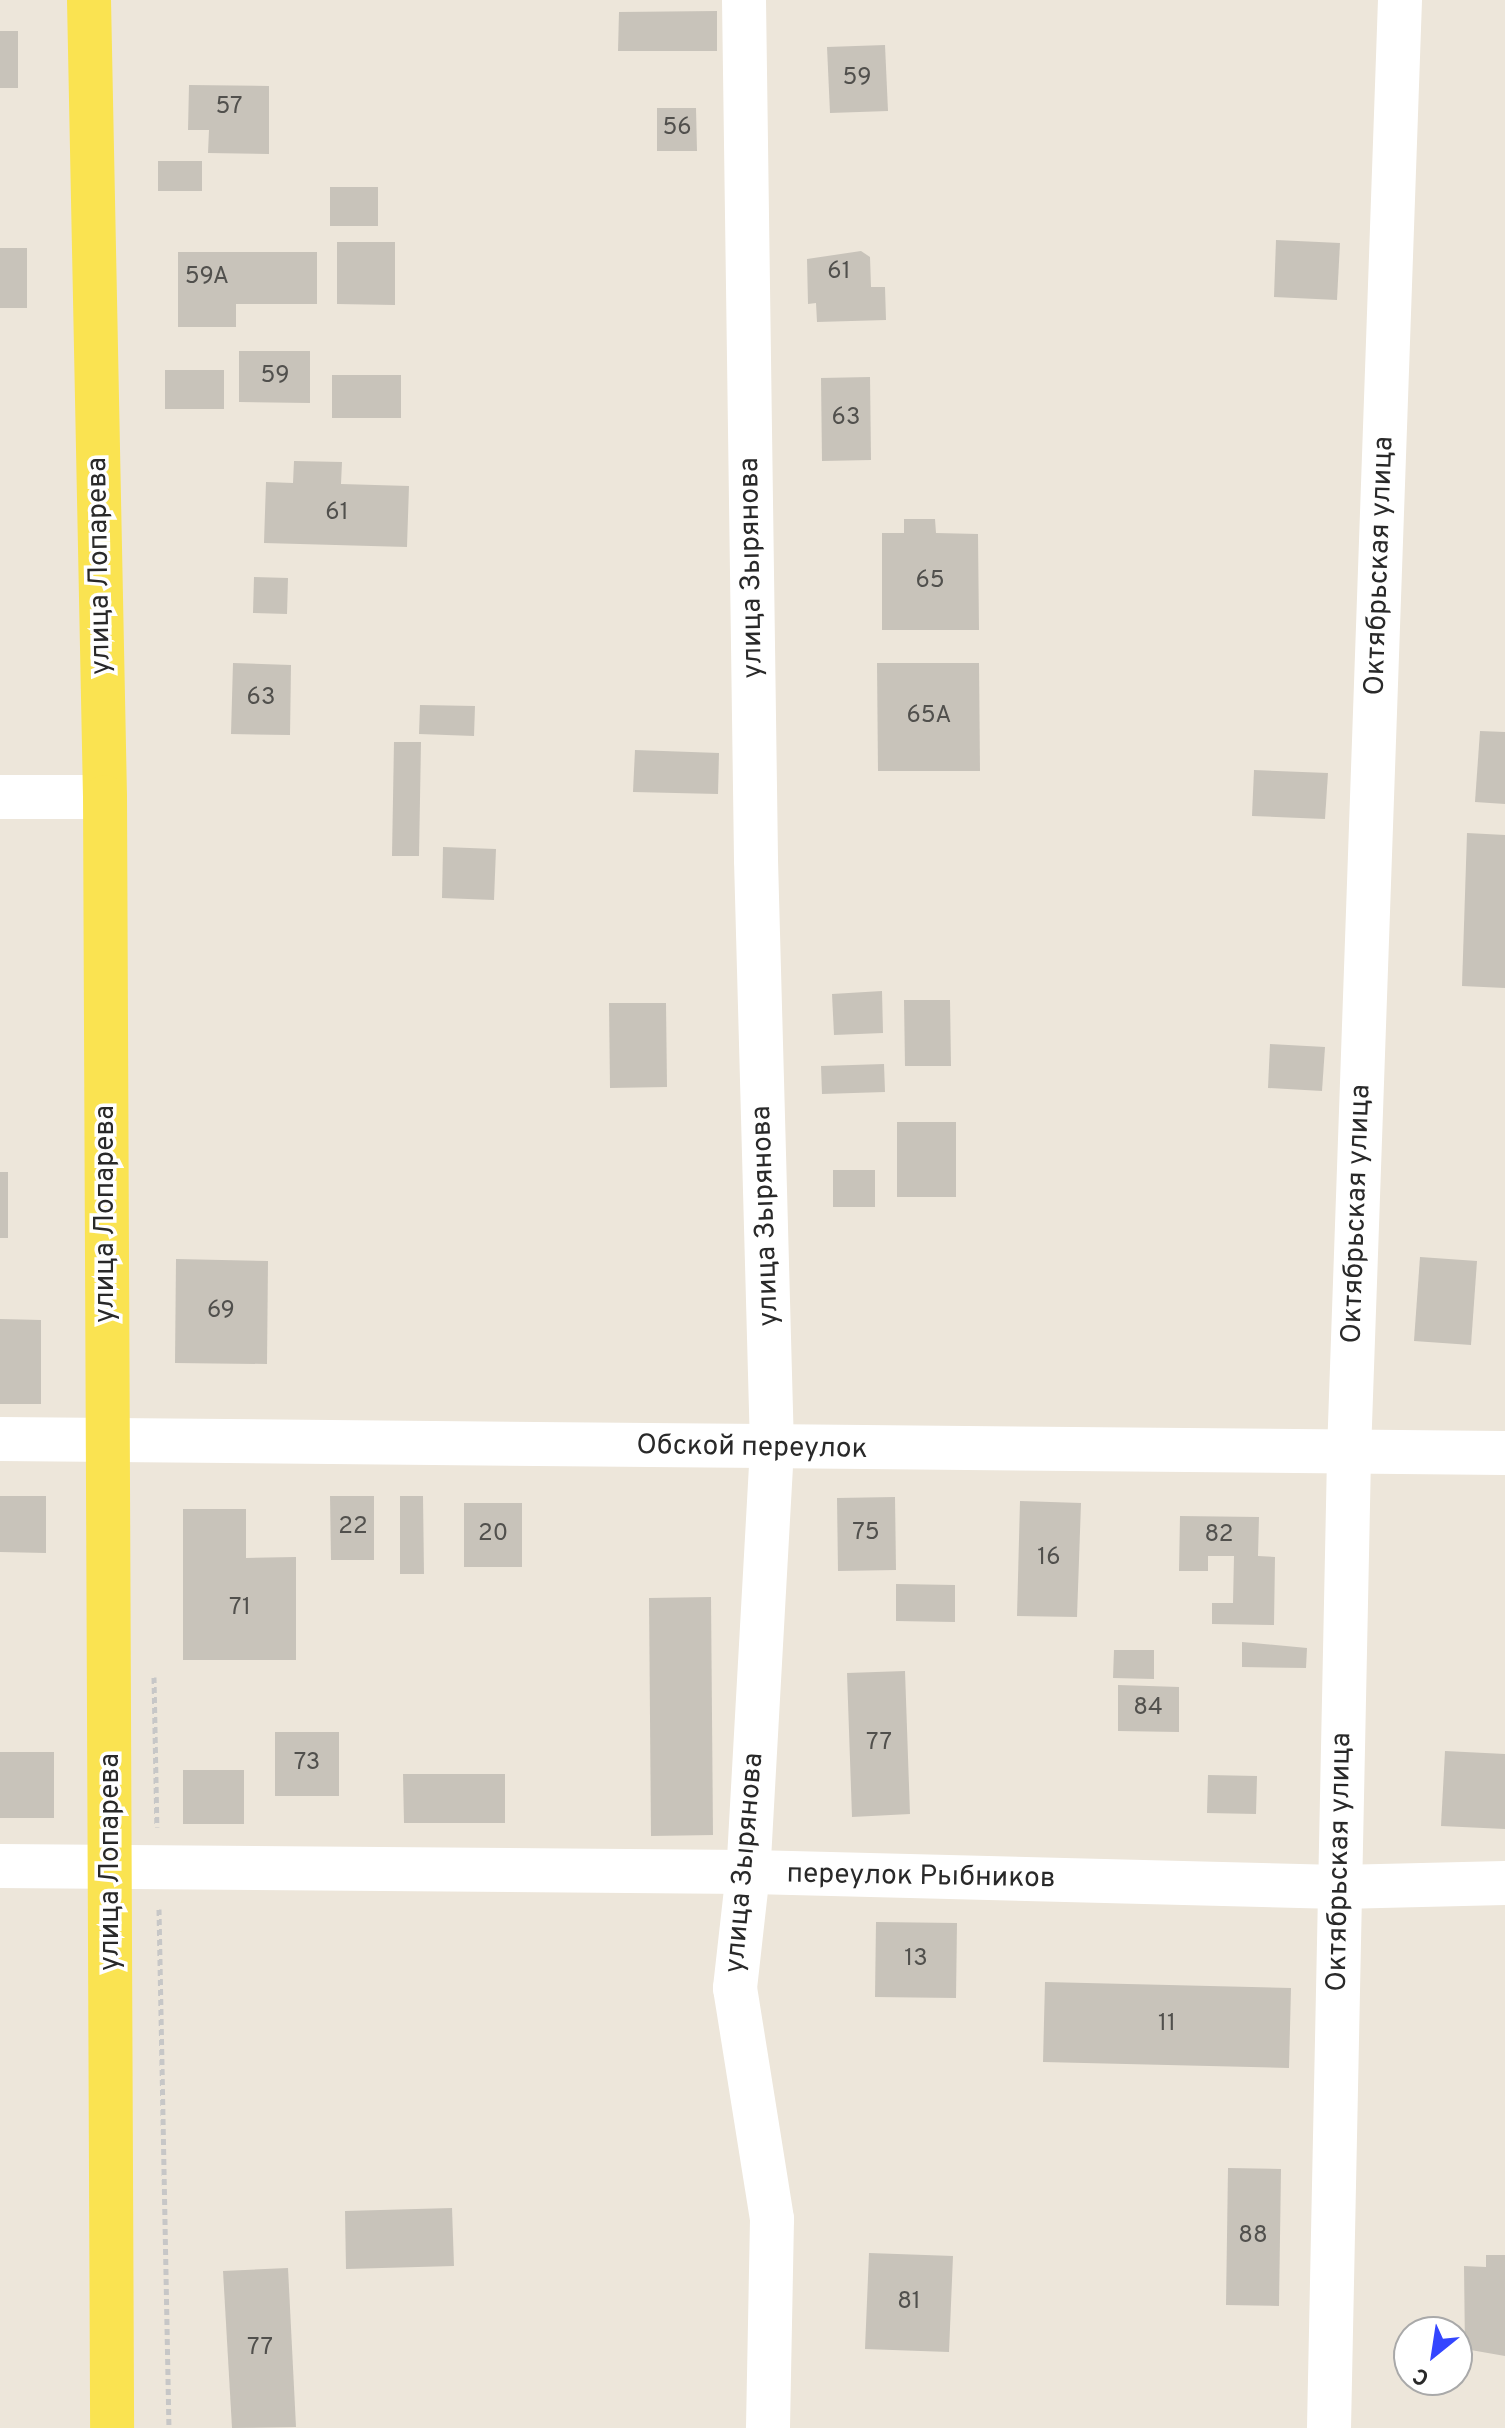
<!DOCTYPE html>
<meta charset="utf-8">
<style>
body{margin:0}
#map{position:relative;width:1505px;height:2428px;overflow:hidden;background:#ede6da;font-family:Overpass,sans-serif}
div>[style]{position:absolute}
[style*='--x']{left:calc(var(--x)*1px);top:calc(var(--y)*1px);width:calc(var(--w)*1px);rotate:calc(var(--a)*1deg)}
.building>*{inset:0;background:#c8c3ba}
.path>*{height:5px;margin-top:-2.5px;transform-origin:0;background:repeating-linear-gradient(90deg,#c7c7c7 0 6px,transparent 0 10px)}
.minor>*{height:44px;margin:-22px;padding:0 22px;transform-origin:22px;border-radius:22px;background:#fff}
.major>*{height:44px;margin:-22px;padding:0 22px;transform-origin:22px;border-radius:22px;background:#fae351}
span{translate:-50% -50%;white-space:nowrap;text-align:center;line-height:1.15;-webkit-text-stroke:7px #fff;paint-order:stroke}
.number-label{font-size:24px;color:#51504d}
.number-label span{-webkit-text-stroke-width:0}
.street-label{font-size:28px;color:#292929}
.north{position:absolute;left:1393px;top:2316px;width:80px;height:80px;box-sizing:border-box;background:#fff;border:2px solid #a9a9a9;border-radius:50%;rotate:210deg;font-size:22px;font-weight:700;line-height:32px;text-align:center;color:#292929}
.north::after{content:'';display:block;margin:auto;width:28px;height:36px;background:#3446ff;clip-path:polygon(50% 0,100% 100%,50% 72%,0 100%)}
</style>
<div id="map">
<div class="building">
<i style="clip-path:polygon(717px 11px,717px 51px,618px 51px,619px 12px)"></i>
<i style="clip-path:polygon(0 31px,18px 31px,18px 88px,0 88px)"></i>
<i style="clip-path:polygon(885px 45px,888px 111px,830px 113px,827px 47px)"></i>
<i style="clip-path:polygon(189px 85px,269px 86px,269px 154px,208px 153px,209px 130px,188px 130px)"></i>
<i style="clip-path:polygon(657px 108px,696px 108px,697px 151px,657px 151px)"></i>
<i style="clip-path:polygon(158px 161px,202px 161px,202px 191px,158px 191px)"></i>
<i style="clip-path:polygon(330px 187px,378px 187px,378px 226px,330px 226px)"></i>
<i style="clip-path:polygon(1276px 240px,1340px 243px,1337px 300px,1274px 297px)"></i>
<i style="clip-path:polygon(337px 242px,395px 242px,395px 305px,337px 304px)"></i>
<i style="clip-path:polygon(0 248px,27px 248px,27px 308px,0 308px)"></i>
<i style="clip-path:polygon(861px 251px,870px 257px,871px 287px,885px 287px,886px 320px,817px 322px,816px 303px,808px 304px,807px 259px)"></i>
<i style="clip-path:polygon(178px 252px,317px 252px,317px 304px,236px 304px,236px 327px,178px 327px)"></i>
<i style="clip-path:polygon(239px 351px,310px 351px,310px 403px,239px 402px)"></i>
<i style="clip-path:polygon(165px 370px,224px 370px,224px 409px,165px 409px)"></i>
<i style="clip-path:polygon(332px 375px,401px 375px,401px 418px,332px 418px)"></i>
<i style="clip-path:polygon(870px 377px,871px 460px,822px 461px,821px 378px)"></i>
<i style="clip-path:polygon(294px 461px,342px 462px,341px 484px,409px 486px,407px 547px,264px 543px,266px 482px,293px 483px)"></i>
<i style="clip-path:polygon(904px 519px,935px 519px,936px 533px,978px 534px,979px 630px,882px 630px,882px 533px,904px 533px)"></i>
<i style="clip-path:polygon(254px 577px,288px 578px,287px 614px,253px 613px)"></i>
<i style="clip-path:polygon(233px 663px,291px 665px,290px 735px,231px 734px)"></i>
<i style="clip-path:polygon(877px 663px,979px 663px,980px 771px,878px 771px)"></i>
<i style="clip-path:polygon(420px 705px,475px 706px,474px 736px,419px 734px)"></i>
<i style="clip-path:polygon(1480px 731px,1505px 732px,1505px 804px,1475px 802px)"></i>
<i style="clip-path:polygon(394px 742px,421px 742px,419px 856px,392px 856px)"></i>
<i style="clip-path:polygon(635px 750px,719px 753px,718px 794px,633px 792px)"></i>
<i style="clip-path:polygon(1254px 770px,1328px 773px,1325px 819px,1252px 816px)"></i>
<i style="clip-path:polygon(1467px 833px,1505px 835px,1505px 988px,1462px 986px)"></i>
<i style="clip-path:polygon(443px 847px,496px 849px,494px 900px,442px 898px)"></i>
<i style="clip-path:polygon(882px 991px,883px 1033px,834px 1035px,832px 994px)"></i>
<i style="clip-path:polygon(904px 1000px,950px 1000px,951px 1066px,905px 1066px)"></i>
<i style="clip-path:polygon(609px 1003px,666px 1003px,667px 1087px,610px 1088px)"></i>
<i style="clip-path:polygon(1270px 1044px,1325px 1047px,1322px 1091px,1268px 1088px)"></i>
<i style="clip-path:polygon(884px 1064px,885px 1092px,822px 1094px,821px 1066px)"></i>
<i style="clip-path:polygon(897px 1122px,956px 1122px,956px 1197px,897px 1197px)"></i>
<i style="clip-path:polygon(833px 1170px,875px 1170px,875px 1207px,833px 1207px)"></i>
<i style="clip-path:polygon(0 1172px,8px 1172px,8px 1238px,0 1238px)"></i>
<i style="clip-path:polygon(1420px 1257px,1477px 1261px,1471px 1345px,1414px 1341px)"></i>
<i style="clip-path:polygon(176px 1259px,268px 1261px,267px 1364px,175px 1363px)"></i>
<i style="clip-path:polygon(0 1319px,41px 1320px,41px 1404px,0 1404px)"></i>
<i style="clip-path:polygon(0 1496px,46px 1496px,46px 1553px,0 1552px)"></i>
<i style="clip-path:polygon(330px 1496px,374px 1496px,374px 1560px,331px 1560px)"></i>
<i style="clip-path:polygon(400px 1496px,423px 1496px,424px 1574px,400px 1574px)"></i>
<i style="clip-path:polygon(895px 1497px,896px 1570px,838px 1571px,837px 1498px)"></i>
<i style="clip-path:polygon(1020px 1501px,1081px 1503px,1077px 1617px,1017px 1616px)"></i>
<i style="clip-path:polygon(464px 1503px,522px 1503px,522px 1567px,464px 1567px)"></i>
<i style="clip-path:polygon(183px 1509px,246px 1509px,246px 1558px,296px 1557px,296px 1660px,183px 1660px)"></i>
<i style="clip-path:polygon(1180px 1516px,1259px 1517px,1258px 1556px,1275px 1557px,1274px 1625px,1212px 1624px,1212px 1603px,1233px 1603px,1234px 1556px,1208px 1556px,1208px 1571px,1179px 1571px)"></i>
<i style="clip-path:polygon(896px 1584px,955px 1585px,955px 1622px,896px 1621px)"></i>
<i style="clip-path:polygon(711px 1597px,713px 1835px,651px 1836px,649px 1598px)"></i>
<i style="clip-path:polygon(1242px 1642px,1307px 1648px,1306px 1668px,1242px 1667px)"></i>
<i style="clip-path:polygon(1114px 1650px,1154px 1650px,1154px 1679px,1113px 1678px)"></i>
<i style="clip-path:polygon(905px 1671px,910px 1814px,852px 1817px,847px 1673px)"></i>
<i style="clip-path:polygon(1118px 1685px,1179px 1687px,1179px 1732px,1118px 1731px)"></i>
<i style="clip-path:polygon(275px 1732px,339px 1732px,339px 1796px,275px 1796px)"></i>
<i style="clip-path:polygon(1445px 1751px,1505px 1754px,1505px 1829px,1441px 1826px)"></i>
<i style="clip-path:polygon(0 1752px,54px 1752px,54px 1818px,0 1818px)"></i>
<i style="clip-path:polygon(183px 1770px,244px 1770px,244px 1824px,183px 1824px)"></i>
<i style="clip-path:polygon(403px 1774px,505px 1774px,505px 1823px,404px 1823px)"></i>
<i style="clip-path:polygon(1208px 1775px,1257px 1776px,1256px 1814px,1207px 1813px)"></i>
<i style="clip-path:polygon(876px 1922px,957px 1923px,956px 1998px,875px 1997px)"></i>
<i style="clip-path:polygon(1045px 1982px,1291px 1988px,1289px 2068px,1043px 2062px)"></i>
<i style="clip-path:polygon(1228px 2168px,1281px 2169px,1279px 2306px,1226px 2305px)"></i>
<i style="clip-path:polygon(452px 2208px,454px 2266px,346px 2269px,345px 2211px)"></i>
<i style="clip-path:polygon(869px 2253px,953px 2256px,949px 2352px,865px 2349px)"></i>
<i style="clip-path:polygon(1486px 2255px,1505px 2255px,1505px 2356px,1465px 2349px,1464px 2266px,1486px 2267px)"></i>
<i style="clip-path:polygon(288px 2268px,296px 2427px,232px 2428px,223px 2271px)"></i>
</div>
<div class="path">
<i style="--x:154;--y:1677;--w:150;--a:88.9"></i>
<i style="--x:159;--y:1909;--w:519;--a:88.9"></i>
</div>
<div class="minor">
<i style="--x:744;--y:0;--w:860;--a:89.2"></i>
<i style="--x:756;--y:860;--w:588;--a:88.44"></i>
<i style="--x:772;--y:1448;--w:425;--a:93.2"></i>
<i style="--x:748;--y:1872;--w:117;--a:96.4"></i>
<i style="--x:735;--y:1988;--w:234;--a:80.9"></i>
<i style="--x:772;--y:2219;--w:209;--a:91.1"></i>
<i style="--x:0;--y:797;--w:105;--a:0"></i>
<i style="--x:0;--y:1439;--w:1505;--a:0.53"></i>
<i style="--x:0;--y:1866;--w:748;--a:0.46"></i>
<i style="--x:748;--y:1872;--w:591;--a:1.45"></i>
<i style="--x:1339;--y:1887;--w:166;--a:-1.4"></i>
<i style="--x:1329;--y:2428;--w:975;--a:-88.82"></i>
<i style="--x:1349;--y:1453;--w:1454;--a:-87.99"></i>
</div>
<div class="major">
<i style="--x:89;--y:0;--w:797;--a:88.85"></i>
<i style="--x:105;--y:797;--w:1631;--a:89.75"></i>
</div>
<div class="number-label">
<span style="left:857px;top:79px">59</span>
<span style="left:229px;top:108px">57</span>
<span style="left:677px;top:129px">56</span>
<span style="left:839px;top:273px">61</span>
<span style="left:207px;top:278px">59А</span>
<span style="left:275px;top:377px">59</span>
<span style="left:846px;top:419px">63</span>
<span style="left:337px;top:514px">61</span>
<span style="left:930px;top:582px">65</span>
<span style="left:261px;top:699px">63</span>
<span style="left:929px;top:717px">65А</span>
<span style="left:221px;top:1312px">69</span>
<span style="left:353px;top:1528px">22</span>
<span style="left:866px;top:1534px">75</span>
<span style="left:493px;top:1535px">20</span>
<span style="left:1219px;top:1536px">82</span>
<span style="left:1049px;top:1559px">16</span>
<span style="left:240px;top:1609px">71</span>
<span style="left:1148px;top:1709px">84</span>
<span style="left:879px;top:1744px">77</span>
<span style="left:307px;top:1764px">73</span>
<span style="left:916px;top:1960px">13</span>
<span style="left:1167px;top:2025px">11</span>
<span style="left:1253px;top:2237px">88</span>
<span style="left:909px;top:2303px">81</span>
<span style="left:260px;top:2349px">77</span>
</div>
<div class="street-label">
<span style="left:100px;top:566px;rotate:-91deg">улица Лопарева</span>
<span style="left:1380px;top:566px;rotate:-88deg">Октябрьская улица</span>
<span style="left:752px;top:568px;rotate:-91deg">улица Зырянова</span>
<span style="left:106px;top:1214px;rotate:-90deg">улица Лопарева</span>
<span style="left:1357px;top:1214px;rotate:-88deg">Октябрьская улица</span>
<span style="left:766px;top:1216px;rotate:-92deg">улица Зырянова</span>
<span style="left:752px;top:1448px;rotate:1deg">Обской переулок</span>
<span style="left:111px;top:1862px;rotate:-90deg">улица Лопарева</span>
<span style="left:1340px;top:1862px;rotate:-89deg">Октябрьская улица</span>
<span style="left:745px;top:1863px;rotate:-85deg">улица Зырянова</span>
<span style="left:921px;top:1877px;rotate:1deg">переулок Рыбников</span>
</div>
<div class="north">С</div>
</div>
